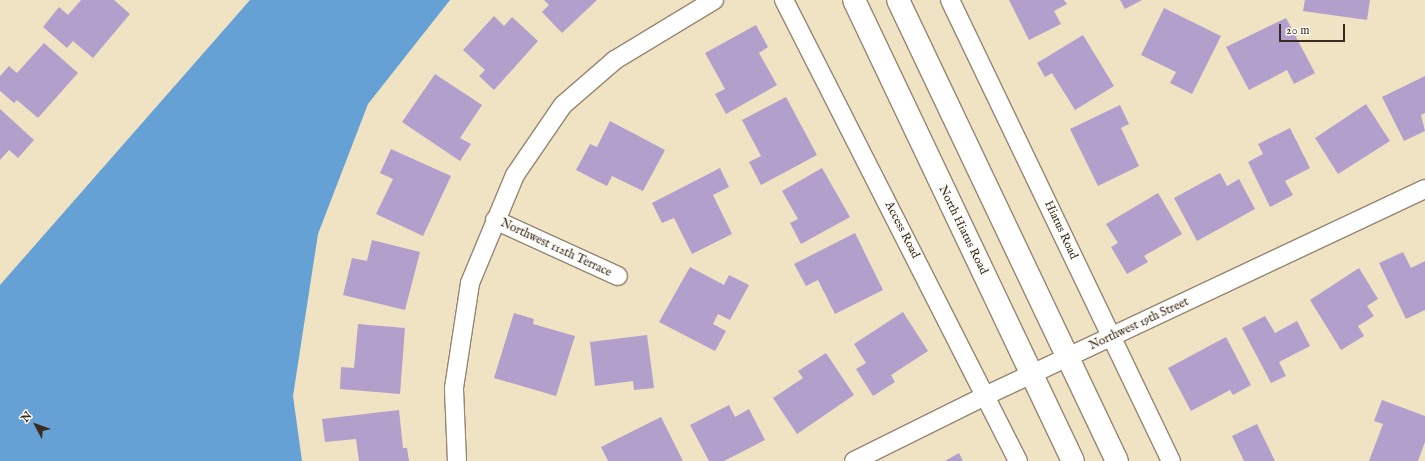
<!DOCTYPE html>
<style>
body{margin:0}
#map{position:relative;width:1425px;height:461px;overflow:hidden;background:#efe3c4;font-family:"IM FELL English",serif}
div>[style]{position:absolute}
[style*='--x']{left:calc(var(--x)*1px);top:calc(var(--y)*1px);width:calc(var(--w)*1px);rotate:calc(var(--a)*1deg)}
.water>*{inset:0;background:#66a1d6}
.building>*{inset:0;background:#b39fcb}
.roads{filter:drop-shadow(1px 0 #958671) drop-shadow(-1px 0 #958671) drop-shadow(0 1px #958671) drop-shadow(0 -1px #958671)}
.street>*{height:18px;margin:-9px;padding:0 9px;transform-origin:9px;border-radius:9px;background:#fff}
.secondary>*{height:22px;margin:-11px;padding:0 11px;transform-origin:11px;border-radius:11px;background:#fff}
span{translate:-50% -50%;white-space:nowrap;text-align:center;line-height:1.15;-webkit-text-stroke:3px #fdfcf7;paint-order:stroke}
.street-label{font-size:12px;color:#3b2a1e}
.north{position:absolute;left:16px;top:405px;width:40px;height:40px;-webkit-text-stroke:3px #fdfcf7;paint-order:stroke;rotate:311deg;font-size:11px;font-weight:700;line-height:16px;text-align:center;color:#3b2a1e}
.north::after{content:'';display:block;margin:auto;width:14px;height:18px;background:#3b2a1e;clip-path:polygon(50% 0,100% 100%,50% 72%,0 100%)}
.scale{position:absolute;left:1279px;top:24px;width:66px;height:18px;box-sizing:border-box;border:2px solid #3b2a1e;border-top:0;padding-left:5px;font-size:12px;line-height:14px;white-space:nowrap;color:#3b2a1e;-webkit-text-stroke:3px #fdfcf7;paint-order:stroke}
</style>
<div id="map">
<div class="water">
<i style="clip-path:polygon(250px 0,450px 0,368px 104px,318px 234px,293px 396px,302px 461px,0 461px,0 285px)"></i>
</div>
<div class="building">
<i style="clip-path:polygon(81px 0,114px 0,130px 14px,93px 58px,73px 41px,67px 48px,43px 27px,59px 7px,68px 15px)"></i>
<i style="clip-path:polygon(544px 0,597px 0,562px 33px,542px 12px,549px 5px)"></i>
<i style="clip-path:polygon(1009px 0,1064px 0,1067px 4px,1054px 11px,1061px 24px,1029px 40px)"></i>
<i style="clip-path:polygon(1120px 0,1142px 0,1125px 9px)"></i>
<i style="clip-path:polygon(1305px 0,1370px 0,1367px 20px,1303px 11px)"></i>
<i style="clip-path:polygon(1164px 8px,1221px 36px,1192px 94px,1170px 83px,1176px 72px,1141px 55px)"></i>
<i style="clip-path:polygon(494px 16px,504px 26px,512px 17px,538px 41px,494px 90px,479px 76px,485px 70px,463px 50px)"></i>
<i style="clip-path:polygon(1286px 18px,1315px 73px,1294px 84px,1287px 70px,1249px 90px,1226px 47px)"></i>
<i style="clip-path:polygon(756px 25px,768px 47px,759px 53px,777px 85px,726px 114px,715px 94px,725px 89px,705px 53px)"></i>
<i style="clip-path:polygon(1083px 35px,1114px 86px,1075px 110px,1052px 73px,1045px 77px,1037px 63px)"></i>
<i style="clip-path:polygon(44px 43px,78px 73px,38px 118px,17px 100px,14px 103px,0 91px,0 76px,9px 66px,17px 73px)"></i>
<i style="clip-path:polygon(435px 74px,482px 105px,460px 138px,471px 144px,460px 161px,402px 122px)"></i>
<i style="clip-path:polygon(1425px 76px,1425px 113px,1421px 115px,1425px 131px,1404px 141px,1382px 97px)"></i>
<i style="clip-path:polygon(786px 97px,817px 155px,761px 185px,749px 162px,761px 156px,742px 120px)"></i>
<i style="clip-path:polygon(1366px 104px,1390px 141px,1338px 174px,1315px 138px)"></i>
<i style="clip-path:polygon(1120px 105px,1129px 124px,1121px 128px,1139px 166px,1098px 186px,1070px 129px)"></i>
<i style="clip-path:polygon(0 109px,34px 140px,18px 158px,9px 150px,0 160px)"></i>
<i style="clip-path:polygon(610px 121px,665px 150px,643px 191px,612px 176px,607px 186px,576px 170px,590px 144px,597px 147px)"></i>
<i style="clip-path:polygon(1290px 128px,1310px 168px,1285px 181px,1293px 195px,1270px 207px,1248px 162px,1263px 154px,1258px 144px)"></i>
<i style="clip-path:polygon(391px 149px,451px 176px,423px 236px,376px 214px,393px 179px,380px 173px)"></i>
<i style="clip-path:polygon(720px 168px,729px 187px,713px 195px,732px 234px,692px 254px,674px 218px,662px 223px,652px 203px)"></i>
<i style="clip-path:polygon(822px 168px,850px 217px,801px 244px,790px 223px,798px 219px,782px 191px)"></i>
<i style="clip-path:polygon(1220px 173px,1227px 186px,1239px 179px,1255px 209px,1197px 241px,1174px 198px)"></i>
<i style="clip-path:polygon(1158px 193px,1182px 234px,1144px 256px,1148px 262px,1127px 274px,1111px 247px,1118px 243px,1106px 224px)"></i>
<i style="clip-path:polygon(855px 233px,883px 290px,835px 314px,818px 280px,806px 286px,794px 264px)"></i>
<i style="clip-path:polygon(372px 240px,420px 252px,405px 310px,343px 295px,352px 258px,367px 261px)"></i>
<i style="clip-path:polygon(1403px 252px,1411px 268px,1425px 261px,1425px 310px,1406px 319px,1379px 263px)"></i>
<i style="clip-path:polygon(690px 267px,724px 285px,729px 275px,749px 285px,730px 320px,718px 314px,713px 324px,726px 331px,715px 351px,659px 322px)"></i>
<i style="clip-path:polygon(1359px 268px,1378px 299px,1367px 306px,1374px 316px,1358px 326px,1364px 336px,1341px 350px,1310px 300px)"></i>
<i style="clip-path:polygon(903px 312px,928px 351px,891px 375px,895px 382px,873px 396px,856px 369px,866px 363px,854px 344px)"></i>
<i style="clip-path:polygon(514px 313px,534px 319px,533px 324px,575px 336px,556px 396px,494px 378px)"></i>
<i style="clip-path:polygon(1265px 316px,1275px 333px,1297px 321px,1310px 346px,1279px 362px,1286px 376px,1271px 383px,1242px 328px)"></i>
<i style="clip-path:polygon(358px 324px,405px 328px,400px 394px,340px 389px,341px 367px,354px 368px)"></i>
<i style="clip-path:polygon(647px 335px,654px 388px,634px 390px,633px 381px,595px 386px,590px 342px)"></i>
<i style="clip-path:polygon(1226px 337px,1251px 385px,1233px 395px,1230px 390px,1191px 411px,1168px 368px)"></i>
<i style="clip-path:polygon(826px 353px,854px 395px,797px 434px,773px 398px,803px 378px,798px 371px)"></i>
<i style="clip-path:polygon(1382px 400px,1425px 416px,1425px 442px,1418px 461px,1369px 461px,1383px 424px,1374px 421px)"></i>
<i style="clip-path:polygon(729px 405px,735px 417px,749px 409px,765px 440px,724px 461px,709px 461px,690px 425px)"></i>
<i style="clip-path:polygon(399px 410px,403px 448px,407px 448px,409px 461px,359px 461px,356px 439px,325px 442px,322px 419px)"></i>
<i style="clip-path:polygon(661px 417px,683px 461px,608px 461px,601px 447px)"></i>
<i style="clip-path:polygon(1257px 424px,1275px 461px,1244px 461px,1232px 436px)"></i>
<i style="clip-path:polygon(959px 453px,963px 461px,945px 461px)"></i>
</div>
<div class="roads">
<div class="street">
<i style="--x:784;--y:0;--w:517;--a:63.09"></i>
<i style="--x:950;--y:0;--w:511;--a:64.39"></i>
<i style="--x:495;--y:220;--w:135;--a:24.5"></i>
<i style="--x:457;--y:461;--w:73;--a:-92.4"></i>
<i style="--x:454;--y:388;--w:106;--a:-81.3"></i>
<i style="--x:470;--y:283;--w:117;--a:-67.4"></i>
<i style="--x:515;--y:175;--w:85;--a:-55.6"></i>
<i style="--x:563;--y:105;--w:69;--a:-40.9"></i>
<i style="--x:615;--y:60;--w:116;--a:-31.2"></i>
<i style="--x:854;--y:461;--w:148;--a:-26.4"></i>
<i style="--x:987;--y:395;--w:484;--a:-25.2"></i>
</div>
<div class="secondary">
<i style="--x:854;--y:0;--w:510;--a:64.59"></i>
<i style="--x:898;--y:0;--w:510;--a:64.59"></i>
</div>
</div>
<div class="street-label">
<span style="left:902px;top:230px;rotate:63deg">Access Road</span>
<span style="left:963px;top:230px;rotate:64deg">North Hiatus Road</span>
<span style="left:1061px;top:230px;rotate:65deg">Hiatus Road</span>
<span style="left:556px;top:248px;rotate:25deg">Northwest 112th Terrace</span>
<span style="left:1139px;top:324px;rotate:-25deg">Northwest 19th Street</span>
</div>
<div class="north">N</div>
<div class="scale">20 m</div>
</div>
